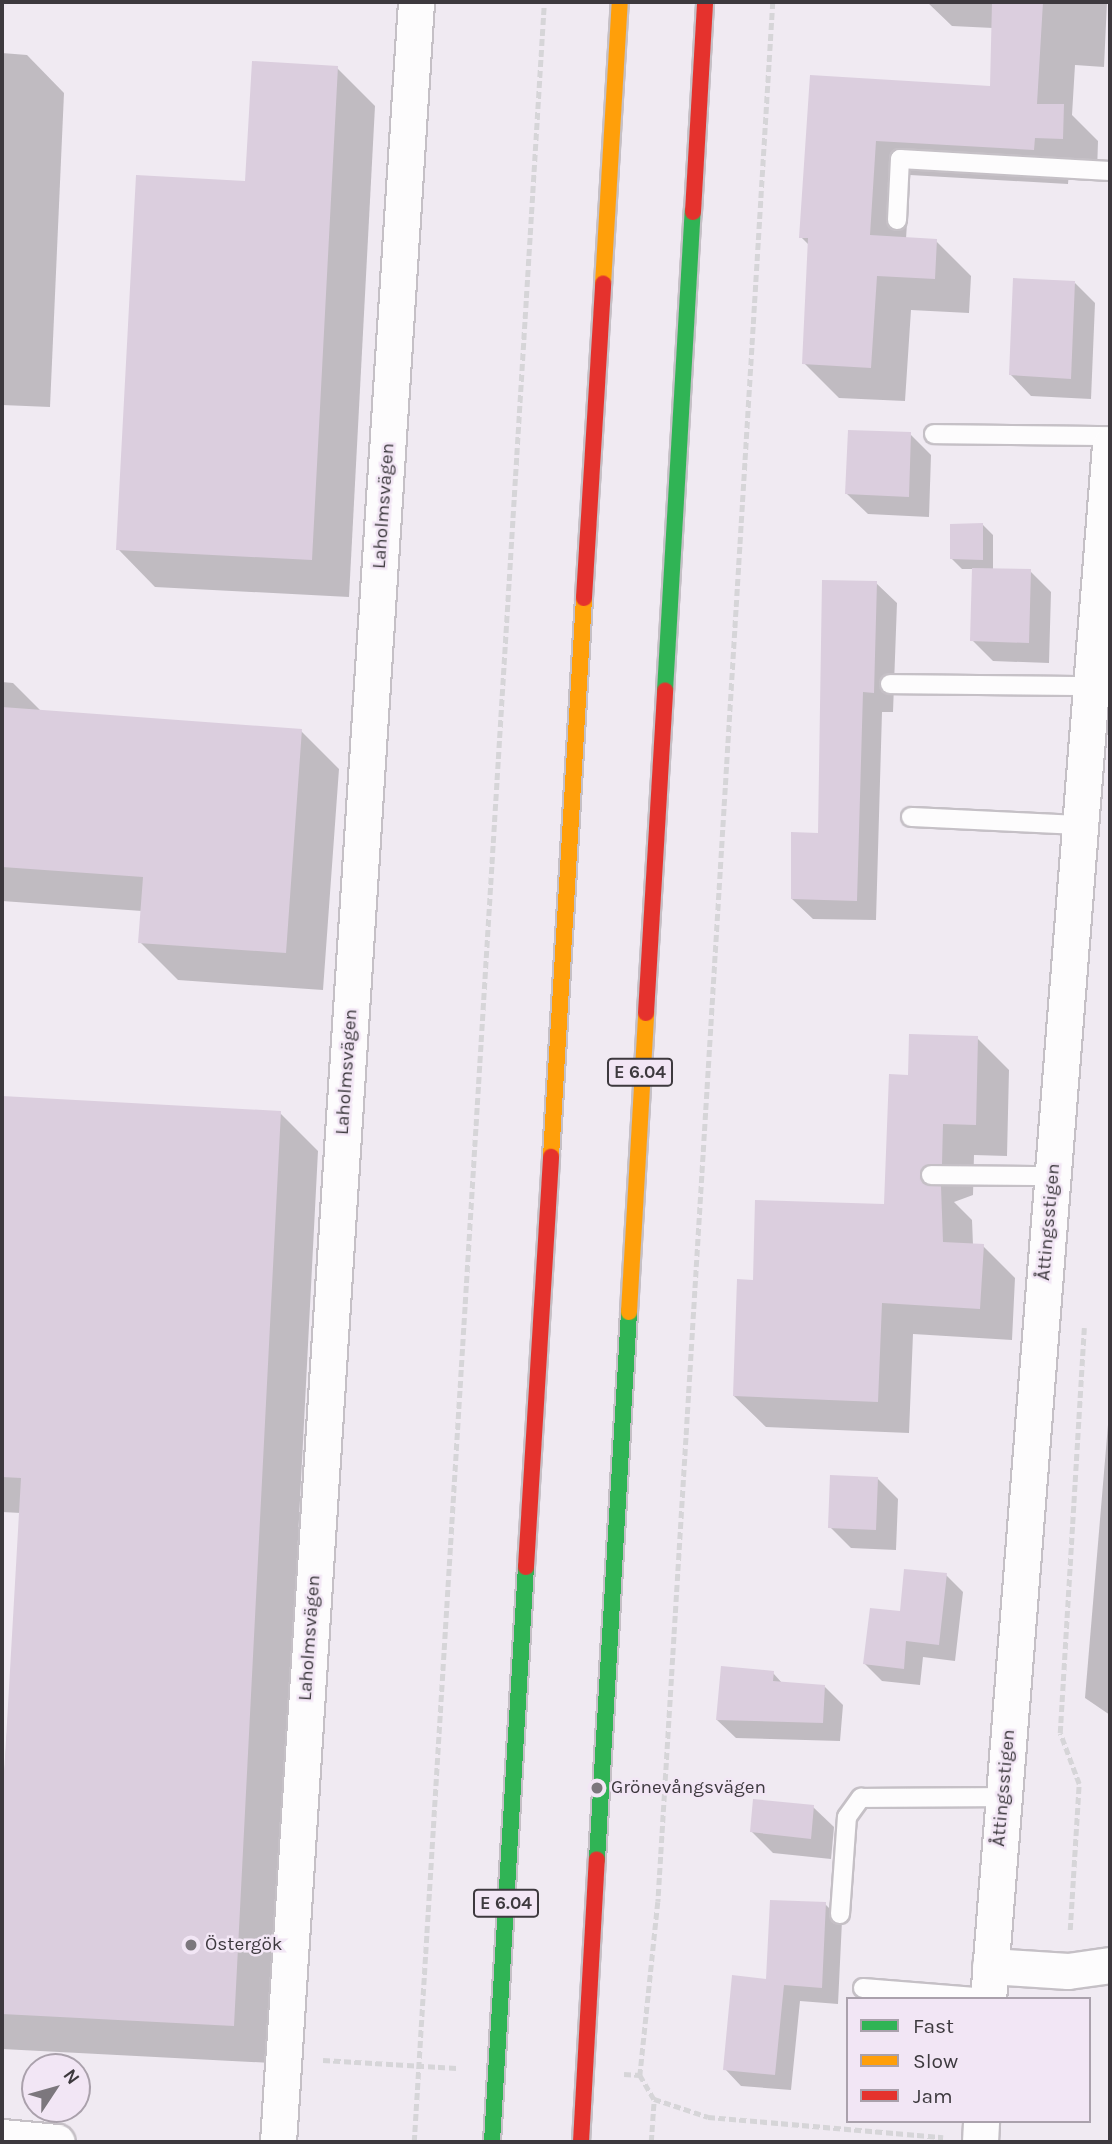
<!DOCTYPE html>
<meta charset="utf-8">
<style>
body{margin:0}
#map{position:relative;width:1112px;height:2144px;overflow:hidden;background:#f0eaf2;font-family:Karla,sans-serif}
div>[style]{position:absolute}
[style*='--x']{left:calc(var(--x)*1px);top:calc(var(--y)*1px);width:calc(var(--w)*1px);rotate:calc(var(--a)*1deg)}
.shadow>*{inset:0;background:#0003}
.building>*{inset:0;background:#dbcede}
.path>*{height:4.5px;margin-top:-2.25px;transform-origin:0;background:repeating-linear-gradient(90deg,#d6d5d8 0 7px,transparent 0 10.5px)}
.roads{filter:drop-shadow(2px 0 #c5c0c6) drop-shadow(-2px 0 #c5c0c6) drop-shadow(0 2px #c5c0c6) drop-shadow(0 -2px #c5c0c6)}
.lane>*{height:18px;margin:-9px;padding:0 9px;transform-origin:9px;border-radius:9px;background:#fdfcfd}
.street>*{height:35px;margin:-17.5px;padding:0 17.5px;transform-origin:17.5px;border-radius:17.5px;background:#fdfcfd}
.fast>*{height:16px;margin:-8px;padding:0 8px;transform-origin:8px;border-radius:8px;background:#30b455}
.slow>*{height:16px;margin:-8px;padding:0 8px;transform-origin:8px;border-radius:8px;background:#ff9f0a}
.jam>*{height:16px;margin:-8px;padding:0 8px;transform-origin:8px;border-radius:8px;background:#e5322d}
.dots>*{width:19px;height:19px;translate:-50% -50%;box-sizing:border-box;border:4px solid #f2e6f5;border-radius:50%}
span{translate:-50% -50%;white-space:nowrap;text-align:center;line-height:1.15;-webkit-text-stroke:5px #f2e6f5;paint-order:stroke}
.shield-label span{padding:2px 5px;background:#f2e6f5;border:2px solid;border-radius:5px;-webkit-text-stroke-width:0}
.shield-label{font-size:18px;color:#3d393e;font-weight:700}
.street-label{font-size:19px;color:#3d393e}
.poi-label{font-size:19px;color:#3d393e}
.left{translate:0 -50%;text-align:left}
.frame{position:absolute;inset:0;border:4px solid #3d393e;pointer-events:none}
.legend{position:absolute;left:846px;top:1997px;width:245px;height:126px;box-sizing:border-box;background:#f2e6f5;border:2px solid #aaa1ac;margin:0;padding:9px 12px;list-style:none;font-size:21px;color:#3d393e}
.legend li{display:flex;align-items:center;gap:14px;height:35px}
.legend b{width:35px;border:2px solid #aaa1ac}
.north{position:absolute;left:21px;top:2053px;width:70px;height:70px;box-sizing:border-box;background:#f2e6f5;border:2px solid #aaa1ac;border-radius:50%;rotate:54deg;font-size:19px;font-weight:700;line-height:28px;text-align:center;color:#3d393e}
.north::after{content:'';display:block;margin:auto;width:24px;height:32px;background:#7c777d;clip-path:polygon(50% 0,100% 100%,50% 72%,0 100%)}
</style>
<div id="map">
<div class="shadow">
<i style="clip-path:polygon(927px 2px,1107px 2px,1104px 67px,1075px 65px,1072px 115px,1098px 141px,1097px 173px,1069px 172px,1068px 184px,910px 175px,906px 239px,936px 241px,971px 276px,969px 313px,911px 310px,905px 401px,839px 398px,804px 363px,810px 246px,801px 237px,811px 77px,991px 88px,993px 28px,952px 26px)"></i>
<i style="clip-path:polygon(2px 53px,27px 55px,64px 93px,50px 407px,2px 405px)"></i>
<i style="clip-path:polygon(337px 68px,375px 106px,349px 597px,155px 587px,118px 549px,247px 183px)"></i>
<i style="clip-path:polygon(1075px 283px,1095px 303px,1091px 399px,1031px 396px,1011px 375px)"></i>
<i style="clip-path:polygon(910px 434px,931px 455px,929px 517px,868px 514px,847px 494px)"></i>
<i style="clip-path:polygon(983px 525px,993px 535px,993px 570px,1030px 571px,1051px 592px,1049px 663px,993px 661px,972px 640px,974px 569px,962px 569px,951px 558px)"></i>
<i style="clip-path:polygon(876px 583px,897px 603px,893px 712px,882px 712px,876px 920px,813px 919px,792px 899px,819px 834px)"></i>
<i style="clip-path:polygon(2px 682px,13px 683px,42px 712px,301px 731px,339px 769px,323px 990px,178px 980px,140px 942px,142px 911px,2px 901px)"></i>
<i style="clip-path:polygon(977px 1038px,1009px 1070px,1007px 1156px,974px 1155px,973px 1195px,954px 1202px,972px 1220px,973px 1245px,983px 1246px,1015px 1278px,1012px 1340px,913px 1334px,909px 1433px,766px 1427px,734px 1396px,755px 1282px,886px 1206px,910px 1076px)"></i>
<i style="clip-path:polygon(2px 1098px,280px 1113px,318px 1151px,271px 2063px,2px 2049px,2px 1811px,21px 1513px,2px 1512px)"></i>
<i style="clip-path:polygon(1110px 1401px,1110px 1715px,1085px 1698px)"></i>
<i style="clip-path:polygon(877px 1478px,898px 1499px,896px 1550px,851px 1548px,830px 1527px)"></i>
<i style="clip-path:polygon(946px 1575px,963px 1592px,955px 1661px,923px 1657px,920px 1685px,882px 1681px,865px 1664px,902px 1613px)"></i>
<i style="clip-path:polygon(773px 1673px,783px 1684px,825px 1687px,843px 1705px,840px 1741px,736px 1738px,717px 1720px)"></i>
<i style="clip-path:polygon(813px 1807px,834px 1827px,831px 1859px,773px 1853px,752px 1832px)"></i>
<i style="clip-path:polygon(825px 1904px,842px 1921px,838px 2004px,800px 2001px,791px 2090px,741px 2086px,725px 2069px,768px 1981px)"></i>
</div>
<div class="building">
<i style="clip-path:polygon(992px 2px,1043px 2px,1037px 104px,1064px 104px,1063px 139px,1035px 138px,1034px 150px,876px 141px,870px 235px,937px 239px,935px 279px,877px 276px,871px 368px,802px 364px,808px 238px,799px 238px,810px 75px,990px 86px)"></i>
<i style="clip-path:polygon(252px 61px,338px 66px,312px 560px,116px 550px,136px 175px,245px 181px)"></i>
<i style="clip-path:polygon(1013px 278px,1075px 281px,1071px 379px,1009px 375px)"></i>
<i style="clip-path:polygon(848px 430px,911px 432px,909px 497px,845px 494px)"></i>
<i style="clip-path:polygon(983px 523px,983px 560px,950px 559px,950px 524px)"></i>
<i style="clip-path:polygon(972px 568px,1031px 569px,1029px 643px,970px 641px)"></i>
<i style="clip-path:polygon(822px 580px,877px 581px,874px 693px,863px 692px,857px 901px,791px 899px,791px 832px,818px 833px)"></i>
<i style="clip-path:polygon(2px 707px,302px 729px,286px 953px,138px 943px,143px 877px,2px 867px)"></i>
<i style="clip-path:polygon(909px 1034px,978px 1036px,976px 1125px,943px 1124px,942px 1164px,926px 1165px,920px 1176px,926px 1185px,941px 1186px,943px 1242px,984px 1244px,980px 1309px,882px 1303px,878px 1402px,733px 1396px,737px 1279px,753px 1280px,755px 1200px,884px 1204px,889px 1074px,908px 1075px)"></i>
<i style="clip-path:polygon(2px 1096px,281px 1111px,234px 2026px,2px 2014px,2px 1810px,21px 1478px,2px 1477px)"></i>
<i style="clip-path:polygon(830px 1475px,878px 1477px,876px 1530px,828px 1528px)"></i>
<i style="clip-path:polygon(904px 1569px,947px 1573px,939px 1645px,906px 1641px,904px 1669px,863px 1664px,870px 1608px,900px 1611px)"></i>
<i style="clip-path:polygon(721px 1666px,774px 1671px,773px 1681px,825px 1685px,823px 1723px,716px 1720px)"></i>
<i style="clip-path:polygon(753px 1799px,814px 1805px,811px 1839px,750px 1832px)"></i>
<i style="clip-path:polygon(770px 1900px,826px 1902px,822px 1988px,784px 1985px,775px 2075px,723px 2070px,732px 1975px,766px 1979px)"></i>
</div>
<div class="path">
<i style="--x:773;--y:2;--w:1903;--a:93.46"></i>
<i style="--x:658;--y:1902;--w:174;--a:95.9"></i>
<i style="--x:640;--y:2075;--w:28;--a:60"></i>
<i style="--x:654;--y:2099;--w:57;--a:18.4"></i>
<i style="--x:708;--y:2117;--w:236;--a:4.9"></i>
<i style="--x:1070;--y:1930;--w:146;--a:-86.5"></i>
<i style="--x:1079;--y:1784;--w:54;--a:-110.4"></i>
<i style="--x:1060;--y:1733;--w:406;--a:-86.6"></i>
<i style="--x:323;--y:2060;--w:134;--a:3.4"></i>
<i style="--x:624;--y:2074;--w:16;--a:4"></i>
<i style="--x:414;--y:2142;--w:2144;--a:-86.52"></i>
<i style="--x:651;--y:2142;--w:43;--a:-86"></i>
</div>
<div class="roads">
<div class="lane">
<i style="--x:897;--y:220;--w:61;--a:-87.2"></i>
<i style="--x:900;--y:159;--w:210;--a:3.3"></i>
<i style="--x:934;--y:434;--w:176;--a:0.7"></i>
<i style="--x:890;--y:684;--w:201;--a:0.6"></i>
<i style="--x:911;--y:817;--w:169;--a:2.7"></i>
<i style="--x:931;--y:1175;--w:122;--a:0.5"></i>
<i style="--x:840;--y:1914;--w:97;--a:-85.9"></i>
<i style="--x:847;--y:1817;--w:24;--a:-54"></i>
<i style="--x:861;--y:1798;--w:143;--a:-0.4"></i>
<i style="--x:863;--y:1988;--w:125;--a:4.6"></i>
</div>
<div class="street">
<i style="--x:990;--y:1966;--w:78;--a:3.7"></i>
<i style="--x:1068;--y:1971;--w:42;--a:-8.1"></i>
<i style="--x:988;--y:1999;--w:1558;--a:-85.51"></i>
<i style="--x:2;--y:2137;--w:55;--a:5.2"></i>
<i style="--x:278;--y:2142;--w:2144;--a:-86.31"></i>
<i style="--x:980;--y:2142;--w:21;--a:-87"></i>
</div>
<div class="fast">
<i style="--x:665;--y:691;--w:480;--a:-86.7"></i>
<i style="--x:597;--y:1859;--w:548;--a:-86.65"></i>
<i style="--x:492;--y:2142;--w:576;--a:-86.62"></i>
</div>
<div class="slow">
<i style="--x:603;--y:284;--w:283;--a:-86.6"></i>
<i style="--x:551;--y:1157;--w:560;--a:-86.62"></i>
<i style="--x:629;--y:1312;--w:299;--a:-86.7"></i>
</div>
<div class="jam">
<i style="--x:693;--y:212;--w:210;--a:-86.7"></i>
<i style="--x:584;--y:598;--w:315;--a:-86.5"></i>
<i style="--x:646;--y:1013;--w:323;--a:-86.6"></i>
<i style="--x:526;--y:1567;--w:411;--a:-86.5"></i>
<i style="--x:581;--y:2142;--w:283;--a:-86.8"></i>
</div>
</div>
<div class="dots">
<i style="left:597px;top:1788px;background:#7c777d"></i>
<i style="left:191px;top:1945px;background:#7c777d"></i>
</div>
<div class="shield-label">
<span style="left:640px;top:1072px">E 6.04</span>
<span style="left:506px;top:1903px">E 6.04</span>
</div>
<div class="street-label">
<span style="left:384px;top:506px;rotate:-86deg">Laholmsvägen</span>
<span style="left:347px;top:1072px;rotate:-86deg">Laholmsvägen</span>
<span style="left:1049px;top:1222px;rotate:-85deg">Åttingsstigen</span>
<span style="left:310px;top:1638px;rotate:-86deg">Laholmsvägen</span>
<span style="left:1004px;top:1788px;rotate:-85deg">Åttingsstigen</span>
</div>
<div class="poi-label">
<span class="left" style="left:611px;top:1788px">Grönevångsvägen</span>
<span class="left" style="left:205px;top:1945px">Östergök</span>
</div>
<div class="frame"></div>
<ul class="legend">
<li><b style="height:9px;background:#30b455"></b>Fast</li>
<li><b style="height:9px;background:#ff9f0a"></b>Slow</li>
<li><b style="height:9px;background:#e5322d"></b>Jam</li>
</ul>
<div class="north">N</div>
</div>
